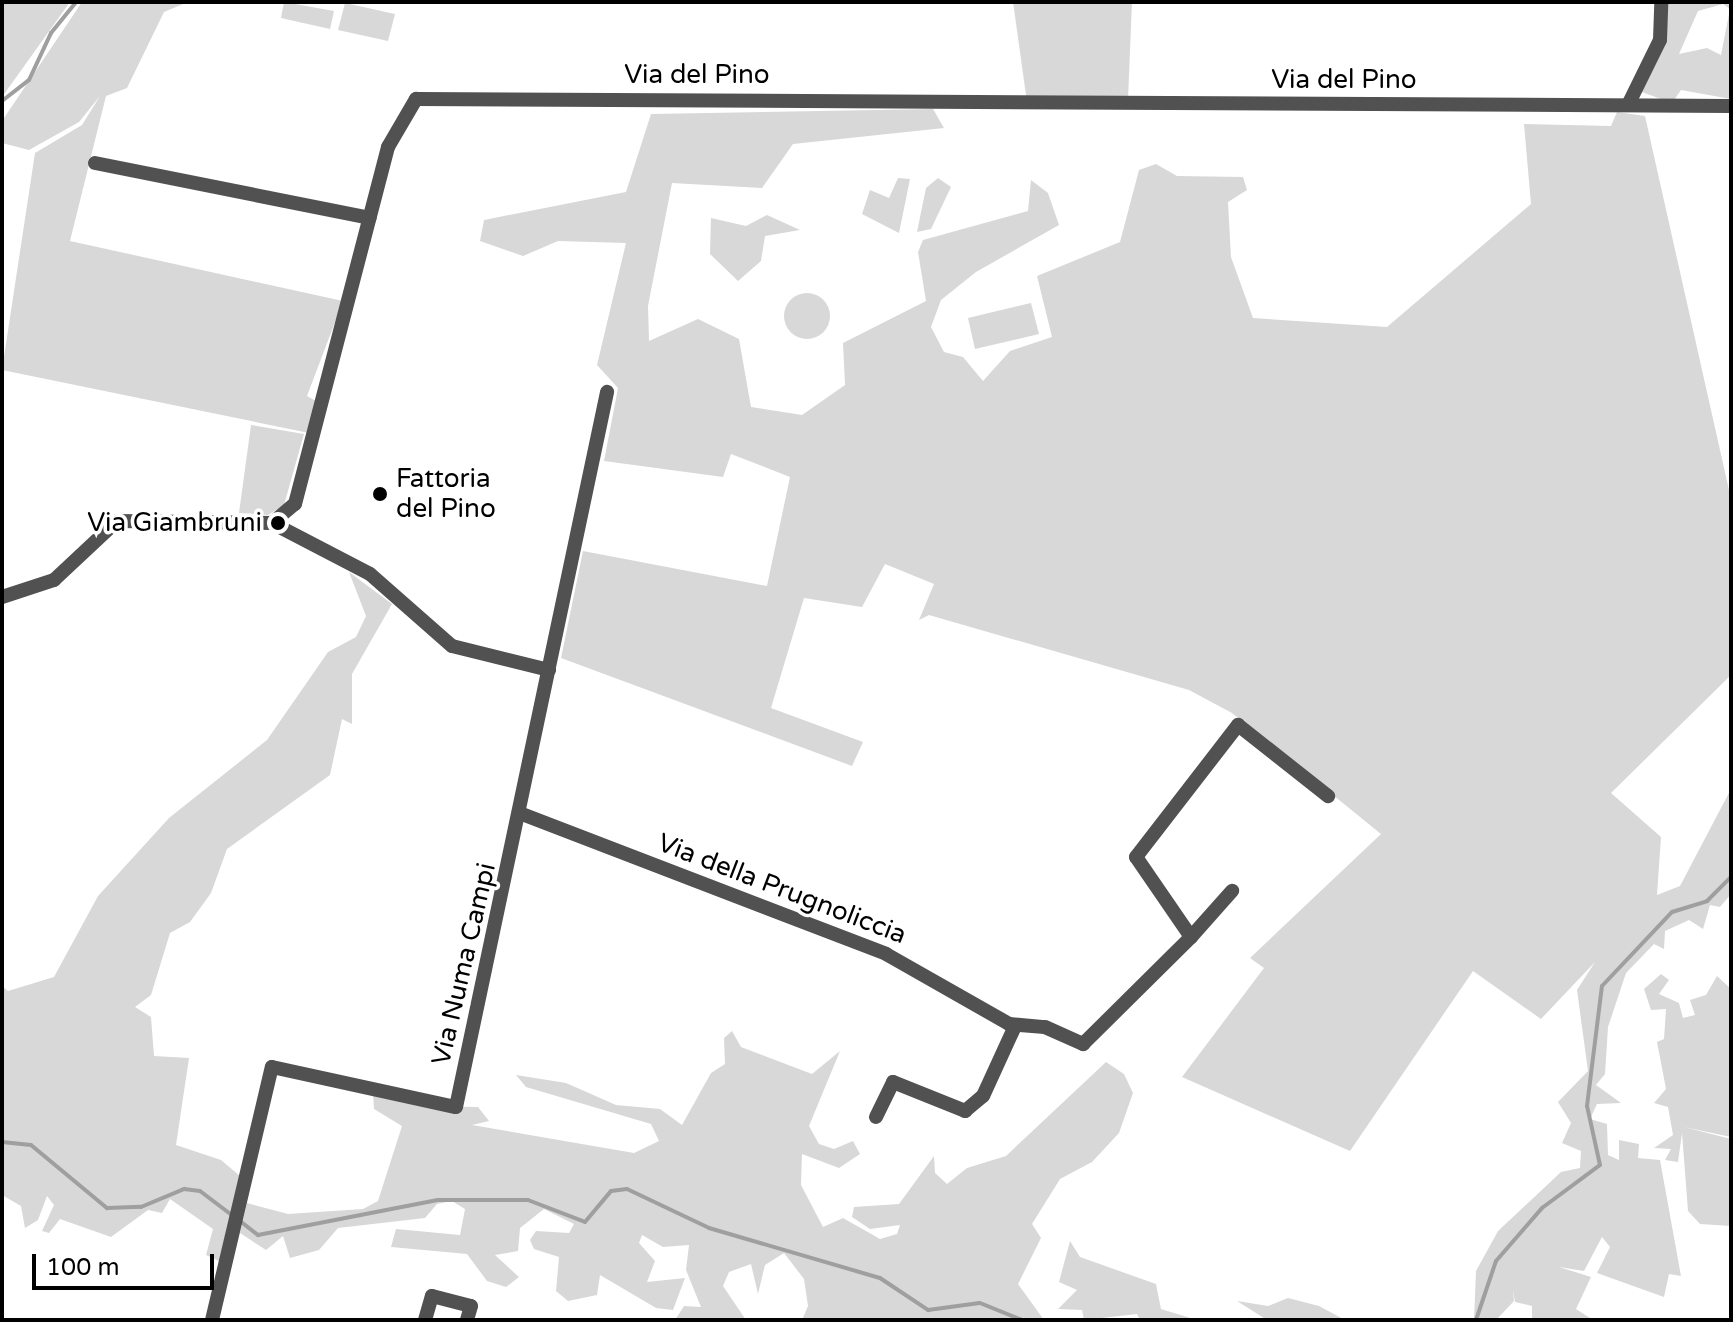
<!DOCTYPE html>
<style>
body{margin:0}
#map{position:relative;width:1733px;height:1322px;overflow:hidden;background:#fff;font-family:"Varela Round",sans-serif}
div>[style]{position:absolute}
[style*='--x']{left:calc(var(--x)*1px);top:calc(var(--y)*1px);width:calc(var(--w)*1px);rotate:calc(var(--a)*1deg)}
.green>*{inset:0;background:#d8d8d8}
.round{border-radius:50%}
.stream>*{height:4px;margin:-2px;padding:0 2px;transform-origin:2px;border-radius:2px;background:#9f9f9f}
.minor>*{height:14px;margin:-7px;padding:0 7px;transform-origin:7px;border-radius:7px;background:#515151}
.dots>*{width:22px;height:22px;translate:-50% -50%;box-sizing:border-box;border:4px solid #fff;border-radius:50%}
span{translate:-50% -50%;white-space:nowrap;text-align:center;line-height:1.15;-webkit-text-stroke:7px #fff;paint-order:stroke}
.street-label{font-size:26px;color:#000}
.poi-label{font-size:26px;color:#000}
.left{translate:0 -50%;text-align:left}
.right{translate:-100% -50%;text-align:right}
.frame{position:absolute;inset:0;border:4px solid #000;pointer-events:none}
.scale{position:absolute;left:32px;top:1254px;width:182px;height:36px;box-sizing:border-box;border:4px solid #000;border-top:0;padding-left:10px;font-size:24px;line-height:28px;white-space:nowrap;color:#000;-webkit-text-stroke:6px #fff;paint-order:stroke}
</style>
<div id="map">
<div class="green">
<i style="clip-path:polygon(4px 2px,70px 2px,2px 97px,2px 6px)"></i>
<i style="clip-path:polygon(82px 2px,188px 2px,164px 12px,127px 88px,106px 96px,70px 241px,343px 301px,307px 396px,316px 401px,309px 433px,2px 370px,35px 153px,82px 125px,100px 96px,79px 122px,29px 150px,2px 143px,2px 121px)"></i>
<i style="clip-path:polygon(284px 2px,334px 11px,330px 29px,281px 18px)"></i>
<i style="clip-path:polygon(1013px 2px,1132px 2px,1128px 99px,1027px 102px)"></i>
<i style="clip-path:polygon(evenodd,1666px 2px,1731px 2px,1731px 99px,1681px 90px,1672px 103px,1639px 91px,1666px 2px,1723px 4px,1730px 9px,1721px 55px,1707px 48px,1679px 54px,1698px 11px,1723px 4px)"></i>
<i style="clip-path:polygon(345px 3px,395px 14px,388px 41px,338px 30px)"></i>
<i style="clip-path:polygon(933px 109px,944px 128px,793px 144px,762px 188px,672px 183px,648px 306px,649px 341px,698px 319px,739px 339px,751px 407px,802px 415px,845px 385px,843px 343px,926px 301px,918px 252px,923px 240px,1028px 211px,1031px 180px,1048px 193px,1059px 225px,976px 272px,941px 300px,931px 327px,944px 352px,963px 357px,983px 381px,1010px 351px,1052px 337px,1037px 276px,1120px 242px,1139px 170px,1156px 164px,1177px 176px,1243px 177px,1247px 190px,1228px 202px,1231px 257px,1253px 318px,1387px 327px,1531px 204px,1524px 124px,1611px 126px,1617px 112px,1645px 116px,1731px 499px,1731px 675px,1611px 793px,1661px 837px,1657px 895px,1680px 886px,1731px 789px,1731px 894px,1720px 907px,1710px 905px,1703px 929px,1689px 920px,1665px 931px,1664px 949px,1654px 944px,1626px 973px,1608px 1027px,1605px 1074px,1596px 1085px,1621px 1103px,1597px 1104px,1590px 1119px,1607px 1124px,1608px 1155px,1619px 1160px,1619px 1140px,1639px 1144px,1638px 1158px,1660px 1160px,1681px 1276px,1669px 1274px,1664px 1297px,1597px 1273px,1610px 1247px,1602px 1237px,1584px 1271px,1559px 1267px,1591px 1277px,1576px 1309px,1593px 1320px,1532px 1320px,1532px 1306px,1515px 1302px,1513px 1290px,1514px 1301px,1497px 1319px,1474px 1320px,1476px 1271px,1498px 1231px,1561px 1172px,1580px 1168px,1581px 1151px,1562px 1143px,1571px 1123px,1558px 1102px,1588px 1071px,1577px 990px,1595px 962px,1541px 1019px,1473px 971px,1350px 1151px,1182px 1077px,1264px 968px,1250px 958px,1381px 834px,1232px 713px,1189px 690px,929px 615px,919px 620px,934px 584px,885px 564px,862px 607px,804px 598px,771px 708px,863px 742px,852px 766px,561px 658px,583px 551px,767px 586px,790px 477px,731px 454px,723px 477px,604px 461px,618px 388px,597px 365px,626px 243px,558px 241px,523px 256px,480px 241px,484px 220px,626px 192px,651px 114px)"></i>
<i style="clip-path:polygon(898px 178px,910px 179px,899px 233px,862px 214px,870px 190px,889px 198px)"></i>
<i style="clip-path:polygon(938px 178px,951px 187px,931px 229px,917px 232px,926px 188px)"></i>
<i style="clip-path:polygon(767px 215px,800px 230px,765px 236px,761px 261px,738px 281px,710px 254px,711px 218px,746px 226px)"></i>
<i class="round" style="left:784px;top:293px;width:46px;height:46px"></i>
<i style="clip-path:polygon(1031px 303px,1039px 334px,975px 349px,968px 318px)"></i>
<i style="clip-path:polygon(251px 425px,304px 434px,284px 505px,268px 515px,239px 513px)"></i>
<i style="clip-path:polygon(349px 572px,392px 604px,352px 674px,352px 724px,342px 719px,330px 775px,227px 849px,211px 893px,190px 922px,170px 933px,151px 995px,135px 1007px,151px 1017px,154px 1056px,189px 1058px,176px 1145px,221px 1160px,240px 1176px,219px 1261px,206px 1255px,213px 1229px,170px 1199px,162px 1213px,148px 1210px,111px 1237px,60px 1219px,49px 1233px,42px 1231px,54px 1205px,47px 1196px,38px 1220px,25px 1228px,21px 1206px,2px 1195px,2px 986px,8px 991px,54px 977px,98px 896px,169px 818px,267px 740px,328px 652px,356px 637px,366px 616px)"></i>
<i style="clip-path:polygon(1661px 974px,1669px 980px,1659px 994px,1679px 1003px,1683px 1018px,1695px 1015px,1690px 1000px,1706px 995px,1717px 976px,1731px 989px,1731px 1137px,1684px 1127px,1731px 1139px,1731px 1226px,1700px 1224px,1688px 1211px,1682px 1133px,1678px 1162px,1665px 1160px,1671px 1149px,1654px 1148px,1673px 1135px,1668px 1107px,1654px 1103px,1666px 1089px,1657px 1042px,1664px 1039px,1666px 1009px,1651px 1010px,1644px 989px)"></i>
<i style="clip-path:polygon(732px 1031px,741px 1047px,812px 1074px,840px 1051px,809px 1126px,819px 1144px,834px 1149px,853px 1141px,860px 1154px,839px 1168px,802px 1154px,801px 1185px,823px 1227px,843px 1218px,880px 1239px,897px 1234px,900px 1225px,870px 1229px,852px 1217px,854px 1207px,899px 1204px,934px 1156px,935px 1173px,947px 1184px,967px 1168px,1006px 1156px,1106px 1062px,1124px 1074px,1133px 1093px,1119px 1133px,1092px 1162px,1060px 1179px,1032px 1224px,1041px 1238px,1018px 1284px,1044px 1320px,802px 1320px,808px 1306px,804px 1279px,784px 1253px,765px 1265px,758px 1294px,751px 1264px,729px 1272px,723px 1286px,746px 1320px,675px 1320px,684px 1306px,701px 1307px,686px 1270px,689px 1245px,663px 1247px,642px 1235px,639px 1243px,655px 1261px,647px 1282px,685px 1278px,673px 1310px,656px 1308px,600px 1275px,597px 1295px,568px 1301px,556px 1291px,559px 1257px,534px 1249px,530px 1240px,536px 1231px,569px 1233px,574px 1224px,544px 1209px,520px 1228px,518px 1251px,495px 1255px,519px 1277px,506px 1287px,487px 1281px,467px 1254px,391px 1247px,396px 1229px,460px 1235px,465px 1209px,452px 1201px,437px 1204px,425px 1218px,338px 1228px,319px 1250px,290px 1258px,283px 1236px,266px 1250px,240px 1233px,247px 1203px,288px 1214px,363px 1209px,378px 1201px,402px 1126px,374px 1109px,373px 1093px,418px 1106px,478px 1107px,489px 1121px,472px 1125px,634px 1153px,659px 1141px,651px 1124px,526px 1087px,516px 1075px,566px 1083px,616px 1105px,660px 1109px,682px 1125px,711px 1073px,725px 1064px,724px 1038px)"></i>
<i style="clip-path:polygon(1070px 1241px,1080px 1257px,1156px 1284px,1161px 1309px,1197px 1320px,1140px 1320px,1137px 1314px,1084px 1320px,1082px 1310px,1058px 1309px,1077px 1290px,1059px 1282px)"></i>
<i style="clip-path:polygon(1288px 1298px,1319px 1306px,1345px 1320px,1267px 1320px,1237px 1301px,1268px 1306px)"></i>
</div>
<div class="stream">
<i style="--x:2;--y:101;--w:34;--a:-38"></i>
<i style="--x:29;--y:80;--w:52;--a:-64.9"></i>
<i style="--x:51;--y:33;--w:40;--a:-51"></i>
<i style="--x:2;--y:1142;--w:29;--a:6"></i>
<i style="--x:31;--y:1145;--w:99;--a:39.7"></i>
<i style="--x:107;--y:1208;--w:34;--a:-2"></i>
<i style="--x:141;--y:1207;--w:47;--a:-22.7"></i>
<i style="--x:184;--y:1189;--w:16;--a:7"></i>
<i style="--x:200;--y:1191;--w:41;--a:37.1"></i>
<i style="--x:240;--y:1221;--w:23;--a:38"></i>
<i style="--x:258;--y:1235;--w:183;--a:-11"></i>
<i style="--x:438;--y:1200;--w:90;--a:0"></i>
<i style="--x:528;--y:1200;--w:61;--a:21.1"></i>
<i style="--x:585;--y:1222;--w:40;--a:-50"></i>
<i style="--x:611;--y:1191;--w:16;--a:-7"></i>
<i style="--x:627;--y:1189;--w:91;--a:25.4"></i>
<i style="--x:709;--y:1228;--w:178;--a:16.3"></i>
<i style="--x:880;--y:1278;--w:58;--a:33.7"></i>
<i style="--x:928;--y:1310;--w:52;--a:-7.7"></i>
<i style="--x:980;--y:1303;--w:45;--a:22"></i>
<i style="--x:1476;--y:1320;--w:62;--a:-71.3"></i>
<i style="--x:1496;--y:1261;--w:70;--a:-49"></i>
<i style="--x:1542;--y:1208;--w:72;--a:-36.6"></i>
<i style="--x:1600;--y:1165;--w:60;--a:-102.4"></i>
<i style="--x:1587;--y:1106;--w:121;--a:-82.9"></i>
<i style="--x:1602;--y:986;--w:102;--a:-46.6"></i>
<i style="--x:1672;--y:912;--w:37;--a:-17"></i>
<i style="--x:1707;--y:901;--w:34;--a:-45"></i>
</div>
<div class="minor">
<i style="--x:1628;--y:105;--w:72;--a:-63.8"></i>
<i style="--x:1660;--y:40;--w:38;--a:-88"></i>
<i style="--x:95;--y:163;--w:280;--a:11.3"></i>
<i style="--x:272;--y:523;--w:110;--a:27.5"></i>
<i style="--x:370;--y:574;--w:109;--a:41.3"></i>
<i style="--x:452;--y:646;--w:100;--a:13.9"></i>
<i style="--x:2;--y:597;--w:55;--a:-18.1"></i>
<i style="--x:54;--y:580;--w:86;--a:-43.1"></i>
<i style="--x:117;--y:521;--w:155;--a:0.7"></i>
<i style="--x:272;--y:523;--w:30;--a:-40"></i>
<i style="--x:295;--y:504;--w:369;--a:-75.4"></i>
<i style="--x:388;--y:147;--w:56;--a:-59.7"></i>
<i style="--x:416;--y:99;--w:1315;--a:0.3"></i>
<i style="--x:522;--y:814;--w:390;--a:21"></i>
<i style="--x:886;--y:954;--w:142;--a:29.6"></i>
<i style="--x:1009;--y:1024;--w:36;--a:5"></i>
<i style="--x:1045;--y:1027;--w:42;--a:24.1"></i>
<i style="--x:1083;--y:1044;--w:152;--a:-44.7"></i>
<i style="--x:1191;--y:937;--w:97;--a:-124.5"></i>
<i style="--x:1136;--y:857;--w:167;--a:-52.3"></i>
<i style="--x:1238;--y:725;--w:115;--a:38.3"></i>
<i style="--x:1191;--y:937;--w:62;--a:-48.3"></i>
<i style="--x:876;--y:1117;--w:39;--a:-64"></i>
<i style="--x:893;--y:1082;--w:78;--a:21.9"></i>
<i style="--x:965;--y:1111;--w:23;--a:-40"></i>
<i style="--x:983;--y:1096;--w:77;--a:-65.4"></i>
<i style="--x:212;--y:1320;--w:260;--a:-76.7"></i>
<i style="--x:272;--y:1067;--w:188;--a:12.3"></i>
<i style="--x:456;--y:1107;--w:731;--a:-78.07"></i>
<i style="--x:425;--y:1320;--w:25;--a:-74"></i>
<i style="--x:432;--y:1296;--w:40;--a:14.4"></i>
<i style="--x:471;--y:1306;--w:15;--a:106"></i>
</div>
<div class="dots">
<i style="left:380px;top:494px;background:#000"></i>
<i style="left:278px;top:523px;background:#000"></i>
</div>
<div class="street-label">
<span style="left:697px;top:75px">Via del Pino</span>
<span style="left:1344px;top:80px">Via del Pino</span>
<span style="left:782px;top:889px;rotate:21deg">Via della Prugnoliccia</span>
<span style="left:464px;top:964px;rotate:-77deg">Via Numa Campi</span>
</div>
<div class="poi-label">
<span class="left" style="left:396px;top:494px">Fattoria<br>del Pino</span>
<span class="right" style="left:262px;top:523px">Via Giambruni</span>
</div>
<div class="frame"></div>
<div class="scale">100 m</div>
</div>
